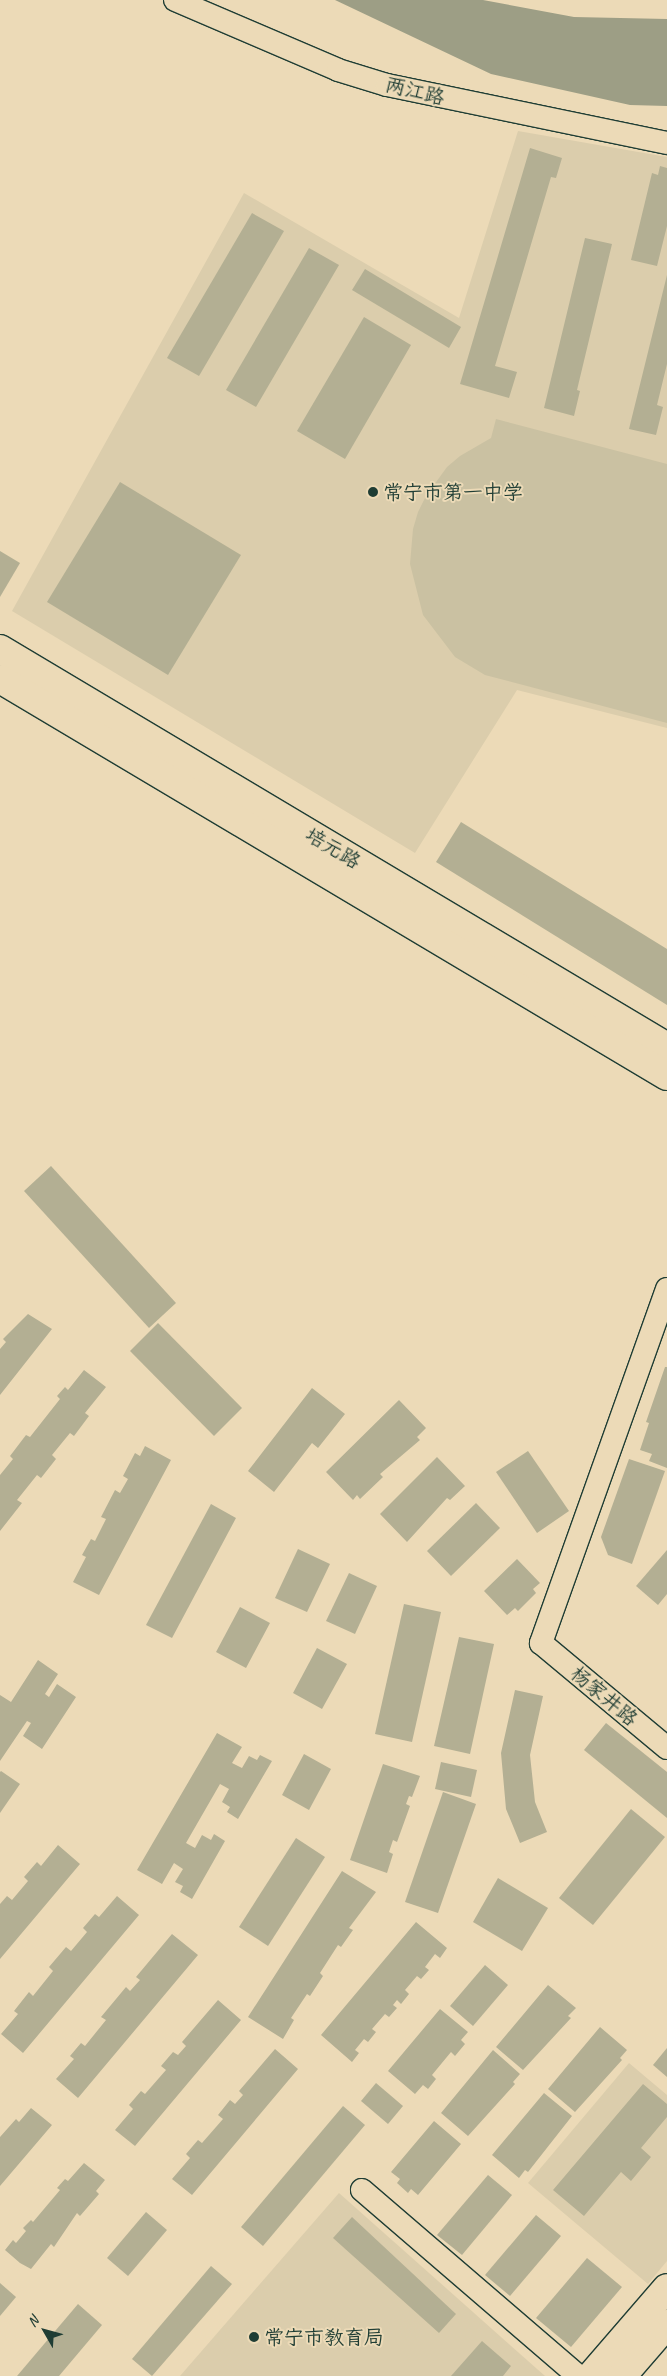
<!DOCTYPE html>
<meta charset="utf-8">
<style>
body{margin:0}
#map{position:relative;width:667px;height:2376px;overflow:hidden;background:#ecdab7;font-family:Caveat,"LXGW WenKai TC",sans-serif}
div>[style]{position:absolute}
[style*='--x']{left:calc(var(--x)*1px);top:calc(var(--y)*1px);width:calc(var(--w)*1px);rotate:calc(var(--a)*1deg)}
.built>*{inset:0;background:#dbcdac}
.green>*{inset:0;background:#cac1a2}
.water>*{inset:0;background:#9d9e85}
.building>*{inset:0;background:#b3af93}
.roads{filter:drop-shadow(1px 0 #1f3d34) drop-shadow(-1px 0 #1f3d34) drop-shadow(0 1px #1f3d34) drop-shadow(0 -1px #1f3d34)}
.minor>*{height:22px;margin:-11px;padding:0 11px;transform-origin:11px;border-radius:11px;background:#ecdab7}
.major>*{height:28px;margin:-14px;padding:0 14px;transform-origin:14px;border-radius:14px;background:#ecdab7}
.dots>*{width:14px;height:14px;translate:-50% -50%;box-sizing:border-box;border:2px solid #ecdab7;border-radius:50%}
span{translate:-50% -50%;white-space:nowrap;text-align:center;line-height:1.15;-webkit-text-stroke:4px #ecdab7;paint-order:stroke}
.street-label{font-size:20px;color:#1f3d34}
.poi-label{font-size:20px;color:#1f3d34}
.left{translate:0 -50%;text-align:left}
.north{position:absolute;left:20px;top:2306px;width:50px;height:50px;-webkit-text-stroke:4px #ecdab7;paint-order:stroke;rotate:308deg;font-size:14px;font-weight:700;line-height:20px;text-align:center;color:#1f3d34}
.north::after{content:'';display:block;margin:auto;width:18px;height:22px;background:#1f3d34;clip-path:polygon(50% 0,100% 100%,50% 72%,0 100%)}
</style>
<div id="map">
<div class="built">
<i style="clip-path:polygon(518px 131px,667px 157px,667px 728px,517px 690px,415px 853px,12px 611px,244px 193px,459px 318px)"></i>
<i style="clip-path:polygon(629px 2063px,667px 2095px,667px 2261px,648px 2284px,528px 2183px)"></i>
<i style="clip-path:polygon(339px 2193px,545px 2376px,180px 2376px)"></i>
</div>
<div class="green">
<i style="clip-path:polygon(496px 419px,667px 464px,667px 723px,485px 675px,455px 657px,423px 615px,410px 564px,413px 529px,418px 512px,426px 496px,447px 467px,460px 456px,491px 438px)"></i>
</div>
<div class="water">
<i style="clip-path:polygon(335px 0,483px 0,574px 17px,667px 19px,667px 106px,630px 105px,491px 74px)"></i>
</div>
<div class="building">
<i style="clip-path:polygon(530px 148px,562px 158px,556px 178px,551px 177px,495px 366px,517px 372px,509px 398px,460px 384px)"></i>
<i style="clip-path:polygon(660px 166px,667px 168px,667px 226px,657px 266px,631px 260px,652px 173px,658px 175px)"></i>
<i style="clip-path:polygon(252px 213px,284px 231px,199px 376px,167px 358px)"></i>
<i style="clip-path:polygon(585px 238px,612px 244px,577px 390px,580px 391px,574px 416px,544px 408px)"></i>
<i style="clip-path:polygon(309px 248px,339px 265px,256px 407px,226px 390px)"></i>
<i style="clip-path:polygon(365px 269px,461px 327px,449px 348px,352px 290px)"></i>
<i style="clip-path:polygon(667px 275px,667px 364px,657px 405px,663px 407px,656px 435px,629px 429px)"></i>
<i style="clip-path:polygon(364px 317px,411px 345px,345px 459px,297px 431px)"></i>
<i style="clip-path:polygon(120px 482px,241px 555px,168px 675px,47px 602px)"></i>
<i style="clip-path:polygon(0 551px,20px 563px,0 597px)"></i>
<i style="clip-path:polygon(461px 822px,667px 949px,667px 1005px,436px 862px)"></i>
<i style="clip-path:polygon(51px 1166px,176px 1303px,149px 1328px,24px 1191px)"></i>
<i style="clip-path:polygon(28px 1314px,52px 1329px,0 1395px,0 1349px,6px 1342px,3px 1339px)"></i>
<i style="clip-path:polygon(158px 1323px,242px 1408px,214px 1436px,130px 1351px)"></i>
<i style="clip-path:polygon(665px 1367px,667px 1367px,667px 1468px,649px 1461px,652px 1454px,640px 1450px,649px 1423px,646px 1422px)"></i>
<i style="clip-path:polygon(84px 1370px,106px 1387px,85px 1413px,89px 1416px,74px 1436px,70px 1433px,52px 1455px,56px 1459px,41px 1478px,37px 1475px,17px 1500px,22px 1503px,0 1531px,0 1475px,13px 1459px,10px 1456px,26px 1435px,30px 1437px,60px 1399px,57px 1396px,65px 1387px,68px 1390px)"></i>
<i style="clip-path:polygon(312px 1388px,345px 1414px,318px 1448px,312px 1443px,274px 1492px,248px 1471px)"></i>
<i style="clip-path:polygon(399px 1400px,426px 1428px,417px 1437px,420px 1440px,380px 1474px,383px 1477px,360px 1499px,357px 1495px,353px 1500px,326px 1472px)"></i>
<i style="clip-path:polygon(145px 1446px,171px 1460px,99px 1595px,73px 1582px,86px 1557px,82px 1555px,91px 1539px,95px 1541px,106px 1519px,101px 1517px,115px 1490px,120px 1493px,128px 1479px,123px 1476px,135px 1453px,140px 1456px)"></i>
<i style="clip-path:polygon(528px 1451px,569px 1511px,537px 1533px,496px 1472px)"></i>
<i style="clip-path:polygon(437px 1457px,465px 1486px,450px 1500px,447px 1498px,407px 1542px,380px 1514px)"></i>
<i style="clip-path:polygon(629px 1459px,665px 1471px,632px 1564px,608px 1555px,601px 1537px)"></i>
<i style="clip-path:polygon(476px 1503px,500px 1528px,451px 1576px,427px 1551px)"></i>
<i style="clip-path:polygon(211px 1504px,236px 1518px,172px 1638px,146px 1625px)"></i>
<i style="clip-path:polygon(298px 1549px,330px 1564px,307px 1612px,275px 1598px)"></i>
<i style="clip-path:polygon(667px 1550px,667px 1594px,658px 1605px,636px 1586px)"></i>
<i style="clip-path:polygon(517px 1559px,540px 1583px,533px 1589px,536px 1593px,518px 1611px,515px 1608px,507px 1615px,484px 1591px)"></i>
<i style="clip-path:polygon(349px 1573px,377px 1586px,355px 1634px,326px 1621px)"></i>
<i style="clip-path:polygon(404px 1604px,441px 1612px,412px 1742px,375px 1734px)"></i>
<i style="clip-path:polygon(240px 1607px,270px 1623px,246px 1668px,216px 1652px)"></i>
<i style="clip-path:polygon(459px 1637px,494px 1644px,470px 1754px,434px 1746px)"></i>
<i style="clip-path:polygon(317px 1648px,347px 1664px,322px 1709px,293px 1693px)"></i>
<i style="clip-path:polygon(38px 1660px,58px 1674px,45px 1694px,49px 1697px,57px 1684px,76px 1697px,42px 1749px,23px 1736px,31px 1723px,27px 1721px,0 1761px,0 1695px,11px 1702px)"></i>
<i style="clip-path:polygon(515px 1690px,543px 1696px,530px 1755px,535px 1802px,547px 1832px,520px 1843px,506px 1809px,501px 1753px)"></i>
<i style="clip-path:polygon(606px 1723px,667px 1772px,667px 1818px,584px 1750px)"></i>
<i style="clip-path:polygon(217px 1733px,242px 1747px,232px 1763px,242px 1768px,249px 1756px,257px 1760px,260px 1755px,272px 1761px,238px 1819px,227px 1812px,230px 1807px,222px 1802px,229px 1789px,220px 1784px,186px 1843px,195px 1848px,202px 1835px,211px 1840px,214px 1834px,225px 1841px,192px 1899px,180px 1892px,183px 1886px,175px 1882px,183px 1869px,174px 1863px,162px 1884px,137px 1870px)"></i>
<i style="clip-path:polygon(304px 1754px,331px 1769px,309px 1810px,282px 1795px)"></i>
<i style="clip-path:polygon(441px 1762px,477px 1770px,471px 1797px,435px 1789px)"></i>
<i style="clip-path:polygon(383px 1764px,420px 1776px,412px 1797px,409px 1796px,406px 1804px,410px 1806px,397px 1842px,393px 1840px,389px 1852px,393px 1854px,387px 1873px,350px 1860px)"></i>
<i style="clip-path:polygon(1px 1771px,20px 1784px,0 1813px,0 1772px)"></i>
<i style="clip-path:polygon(443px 1792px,476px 1804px,438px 1913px,405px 1902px)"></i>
<i style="clip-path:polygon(631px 1809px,665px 1837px,593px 1925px,559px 1898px)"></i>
<i style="clip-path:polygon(296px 1838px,325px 1857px,268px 1946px,239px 1927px)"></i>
<i style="clip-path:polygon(58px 1845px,80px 1864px,0 1959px,0 1904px,7px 1896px,12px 1900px,28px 1881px,24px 1877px,37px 1862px,41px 1866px)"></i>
<i style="clip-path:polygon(342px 1871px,376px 1892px,349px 1928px,353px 1930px,341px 1947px,338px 1945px,320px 1973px,323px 1976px,310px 1996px,307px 1994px,291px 2018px,294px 2020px,283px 2039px,248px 2017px)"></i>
<i style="clip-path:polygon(498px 1878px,548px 1908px,522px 1951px,473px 1922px)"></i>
<i style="clip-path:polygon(117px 1896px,139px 1915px,23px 2053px,1px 2034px,18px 2014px,14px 2011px,29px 1992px,33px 1996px,53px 1971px,49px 1967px,66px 1947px,71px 1951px,87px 1932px,83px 1928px,95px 1914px,99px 1917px)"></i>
<i style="clip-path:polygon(416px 1922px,447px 1948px,440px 1958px,435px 1954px,425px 1967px,429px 1970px,421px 1979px,417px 1976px,405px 1990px,409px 1994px,401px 2004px,397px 2000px,393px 2005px,397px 2008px,389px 2017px,385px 2014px,372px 2029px,376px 2032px,368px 2042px,364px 2039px,355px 2050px,359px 2053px,352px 2062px,321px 2035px)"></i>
<i style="clip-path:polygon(172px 1934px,198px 1955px,78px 2098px,56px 2079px,74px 2059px,70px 2056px,81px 2043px,85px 2046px,106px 2020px,101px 2017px,126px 1987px,130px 1991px,140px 1980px,136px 1977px)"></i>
<i style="clip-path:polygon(485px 1965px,508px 1985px,473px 2026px,450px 2006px)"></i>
<i style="clip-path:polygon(548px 1985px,576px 2008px,568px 2016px,571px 2018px,523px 2070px,496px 2047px)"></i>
<i style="clip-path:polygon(218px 2000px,241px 2020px,135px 2146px,115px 2130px,133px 2109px,129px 2105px,141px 2091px,145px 2094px,166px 2070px,161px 2066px,173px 2052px,178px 2055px,186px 2046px,182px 2042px)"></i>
<i style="clip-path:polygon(440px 2009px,468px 2032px,461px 2040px,465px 2044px,455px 2056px,451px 2052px,432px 2075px,436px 2079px,428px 2089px,423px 2085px,415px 2094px,388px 2071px)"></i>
<i style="clip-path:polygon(600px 2027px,627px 2050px,620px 2058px,622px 2060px,575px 2112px,548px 2089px)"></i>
<i style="clip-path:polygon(667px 2048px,667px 2077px,653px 2065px)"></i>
<i style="clip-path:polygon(275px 2049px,298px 2069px,192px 2195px,172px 2179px,190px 2158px,186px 2154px,198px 2140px,202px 2143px,223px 2119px,218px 2115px,230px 2100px,235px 2104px,243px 2095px,239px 2091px)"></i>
<i style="clip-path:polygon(493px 2050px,520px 2074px,513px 2082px,515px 2084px,468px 2136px,441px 2113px)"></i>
<i style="clip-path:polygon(376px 2083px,403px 2106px,388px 2124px,361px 2101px)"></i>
<i style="clip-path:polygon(643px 2084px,667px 2104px,667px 2117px,641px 2148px,651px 2157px,631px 2181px,621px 2172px,584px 2216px,553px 2190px)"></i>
<i style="clip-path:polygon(544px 2093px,572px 2116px,528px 2172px,525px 2170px,519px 2178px,492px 2155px)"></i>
<i style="clip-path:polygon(343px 2106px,365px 2125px,263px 2246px,241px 2227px)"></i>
<i style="clip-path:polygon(31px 2108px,52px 2125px,0 2186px,0 2137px,16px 2119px,19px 2122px)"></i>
<i style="clip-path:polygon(434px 2121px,461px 2144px,418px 2195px,411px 2189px,408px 2193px,397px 2183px,400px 2179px,391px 2172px)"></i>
<i style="clip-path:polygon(84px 2163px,105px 2180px,96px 2191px,99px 2194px,80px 2216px,77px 2213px,54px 2247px,51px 2244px,31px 2269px,20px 2263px,5px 2250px,13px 2240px,16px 2243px,26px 2231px,23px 2228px,31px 2220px,33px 2222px,60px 2190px,57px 2188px,65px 2179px,68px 2181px)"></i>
<i style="clip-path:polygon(488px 2175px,512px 2195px,462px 2255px,437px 2235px)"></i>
<i style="clip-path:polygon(146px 2212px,167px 2230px,128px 2276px,107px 2258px)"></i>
<i style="clip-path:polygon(536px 2215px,561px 2236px,510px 2296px,485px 2275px)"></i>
<i style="clip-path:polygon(352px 2217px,456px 2314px,439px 2333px,333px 2238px)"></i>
<i style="clip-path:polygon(587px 2258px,622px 2287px,571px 2347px,536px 2318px)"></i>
<i style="clip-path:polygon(211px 2266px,232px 2284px,152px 2376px,132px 2359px)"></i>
<i style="clip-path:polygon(0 2283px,16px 2297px,0 2316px)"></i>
<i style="clip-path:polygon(78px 2304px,102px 2325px,59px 2376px,17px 2376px)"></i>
<i style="clip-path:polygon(482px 2341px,511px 2366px,503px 2376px,451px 2376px)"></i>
</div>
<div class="roads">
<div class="minor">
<i style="--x:175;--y:0;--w:177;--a:23.2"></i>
<i style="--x:338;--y:70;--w:51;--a:17"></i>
<i style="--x:387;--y:85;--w:286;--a:11.7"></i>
<i style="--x:667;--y:1289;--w:376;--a:109.6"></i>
<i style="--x:541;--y:1643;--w:164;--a:39.8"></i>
<i style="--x:362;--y:2190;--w:285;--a:40.7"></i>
</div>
<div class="major">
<i style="--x:0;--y:649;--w:777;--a:30.82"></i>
<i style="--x:0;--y:679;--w:776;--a:30.76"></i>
<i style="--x:591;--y:2376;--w:116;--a:-49.2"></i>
<i style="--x:622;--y:2376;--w:69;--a:-49.1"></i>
</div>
</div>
<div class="dots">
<i style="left:373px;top:492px;background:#1f3d34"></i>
<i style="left:254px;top:2337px;background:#1f3d34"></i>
</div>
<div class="street-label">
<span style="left:415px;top:91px;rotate:14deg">两江路</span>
<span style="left:333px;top:848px;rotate:31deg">培元路</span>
<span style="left:604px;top:1696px;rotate:40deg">杨家井路</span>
</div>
<div class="poi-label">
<span class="left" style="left:383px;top:492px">常宁市第一中学</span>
<span class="left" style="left:264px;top:2337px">常宁市教育局</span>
</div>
<div class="north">N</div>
</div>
